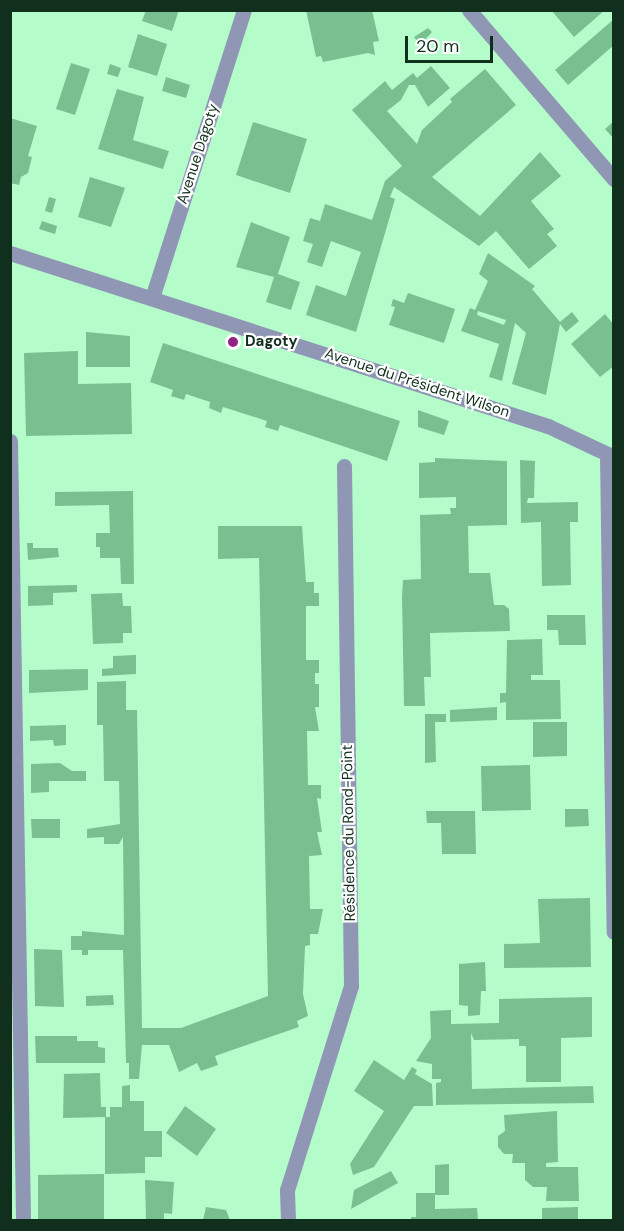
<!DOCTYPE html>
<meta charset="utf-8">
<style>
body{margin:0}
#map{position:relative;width:624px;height:1231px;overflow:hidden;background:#b4fdcb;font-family:"DM Sans",sans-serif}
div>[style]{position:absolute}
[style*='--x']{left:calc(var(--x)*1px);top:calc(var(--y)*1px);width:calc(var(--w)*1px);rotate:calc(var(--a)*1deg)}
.building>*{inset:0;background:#79c091}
.minor>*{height:15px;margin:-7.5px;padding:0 7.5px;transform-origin:7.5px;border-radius:7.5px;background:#9097b5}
.dots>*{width:16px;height:16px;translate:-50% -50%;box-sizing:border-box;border:3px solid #fff;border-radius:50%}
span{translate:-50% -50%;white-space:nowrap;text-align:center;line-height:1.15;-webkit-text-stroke:4.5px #fff;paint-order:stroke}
.street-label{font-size:15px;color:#112f1d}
.poi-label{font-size:15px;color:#112f1d;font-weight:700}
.left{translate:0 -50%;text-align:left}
.frame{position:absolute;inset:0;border:12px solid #112f1d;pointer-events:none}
.scale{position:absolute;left:405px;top:36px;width:88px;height:27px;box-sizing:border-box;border:3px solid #112f1d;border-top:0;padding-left:8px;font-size:18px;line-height:21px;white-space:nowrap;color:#112f1d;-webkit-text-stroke:4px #fff;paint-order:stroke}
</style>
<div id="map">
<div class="building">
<i style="clip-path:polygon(146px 10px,179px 10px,172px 31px,142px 21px)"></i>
<i style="clip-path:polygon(306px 10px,372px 10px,379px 41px,373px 42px,375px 55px,368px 53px,323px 62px,321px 56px,316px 57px)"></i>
<i style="clip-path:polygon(551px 10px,605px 10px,574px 37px)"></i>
<i style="clip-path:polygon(614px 19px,614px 45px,568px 85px,555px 70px)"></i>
<i style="clip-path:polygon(428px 28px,432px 32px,420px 45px,414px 37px)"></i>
<i style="clip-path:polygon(138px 34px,167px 44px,157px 76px,128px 67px)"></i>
<i style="clip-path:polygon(71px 63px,90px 69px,75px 115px,56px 109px)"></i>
<i style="clip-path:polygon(110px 64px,121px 68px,118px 77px,107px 74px)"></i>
<i style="clip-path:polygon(431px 66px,450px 88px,428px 107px,415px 85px,409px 85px,401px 100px,387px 111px,417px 144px,422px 130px,452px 102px,450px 99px,485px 69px,516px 105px,432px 177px,480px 216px,540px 152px,561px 176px,531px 201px,554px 229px,547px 234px,557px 246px,529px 269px,496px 231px,479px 246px,394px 187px,390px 197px,395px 199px,356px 332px,306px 315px,316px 285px,346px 296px,361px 252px,331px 241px,322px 267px,307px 262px,313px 244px,303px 241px,310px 218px,320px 221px,325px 204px,372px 220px,385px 181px,402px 166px,352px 110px,385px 81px,392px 90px,413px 73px,417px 78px)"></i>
<i style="clip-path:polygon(166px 77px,190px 85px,186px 98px,162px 91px)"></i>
<i style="clip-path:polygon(117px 89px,144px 97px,133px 140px,169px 151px,163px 169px,98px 149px)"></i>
<i style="clip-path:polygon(10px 118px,37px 126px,28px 156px,32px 157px,28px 173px,21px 177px,19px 185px,10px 183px)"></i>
<i style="clip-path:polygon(614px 121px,614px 139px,605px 129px)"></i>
<i style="clip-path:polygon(253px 122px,307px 139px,290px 193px,236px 175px)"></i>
<i style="clip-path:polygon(90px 177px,125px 188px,111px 227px,78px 217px)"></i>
<i style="clip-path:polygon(49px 197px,56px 199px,52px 213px,45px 211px)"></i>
<i style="clip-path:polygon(42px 221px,57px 226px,55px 234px,39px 229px)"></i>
<i style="clip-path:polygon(251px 222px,290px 237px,278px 274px,300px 282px,291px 310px,266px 302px,274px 277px,236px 267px)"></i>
<i style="clip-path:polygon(evenodd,488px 253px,535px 286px,532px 289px,560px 322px,572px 312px,579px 321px,566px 332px,560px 324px,546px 395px,512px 384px,526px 333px,515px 323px,502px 381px,489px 377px,499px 344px,461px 331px,470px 308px,475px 310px,488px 281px,479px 274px,488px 253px,478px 311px,506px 320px,504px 325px,477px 315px,478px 311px)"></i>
<i style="clip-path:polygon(408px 293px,455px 309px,444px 343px,389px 325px,395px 307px,391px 306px,393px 299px,404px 303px)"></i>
<i style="clip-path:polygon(605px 314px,614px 325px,614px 366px,600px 377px,571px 344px)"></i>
<i style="clip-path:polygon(86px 332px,130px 336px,130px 367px,86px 367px)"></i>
<i style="clip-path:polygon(163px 343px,400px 421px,387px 461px,280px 425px,278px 431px,265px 427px,267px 421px,223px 407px,221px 413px,209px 408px,210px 402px,186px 394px,184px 400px,171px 396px,173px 390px,150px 382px)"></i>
<i style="clip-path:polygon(78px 351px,78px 384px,131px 383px,132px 434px,26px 436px,24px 353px)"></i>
<i style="clip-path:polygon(418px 410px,449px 421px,444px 435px,418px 427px)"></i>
<i style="clip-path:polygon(435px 458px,507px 461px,507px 525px,468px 526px,469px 573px,490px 573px,494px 605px,504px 605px,509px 609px,510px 631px,430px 633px,431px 677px,424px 677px,425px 706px,404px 706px,402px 597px,403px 580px,421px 579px,420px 515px,451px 514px,450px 508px,456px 508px,456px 497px,419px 498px,419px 463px,435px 462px)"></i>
<i style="clip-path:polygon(520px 460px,535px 461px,534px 498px,528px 498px,527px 503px,578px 502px,578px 522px,570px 522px,571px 585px,542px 586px,541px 522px,521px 523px)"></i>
<i style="clip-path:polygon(133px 491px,134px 584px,121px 584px,120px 558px,100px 558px,100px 547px,96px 547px,96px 533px,110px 533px,109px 505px,55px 506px,55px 492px)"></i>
<i style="clip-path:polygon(218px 526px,302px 526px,306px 582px,314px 582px,314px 593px,319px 593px,319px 606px,306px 606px,306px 660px,319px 660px,319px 673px,315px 673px,315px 684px,319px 684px,319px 707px,315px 707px,319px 731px,307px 731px,308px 785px,321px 785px,321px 799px,317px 798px,322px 832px,317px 832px,322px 855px,309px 856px,310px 909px,323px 909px,318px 934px,310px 934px,310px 945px,305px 946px,303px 994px,308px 1016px,297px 1021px,299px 1027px,215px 1056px,218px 1065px,201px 1071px,197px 1063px,179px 1072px,169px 1045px,142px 1045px,139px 1079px,129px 1079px,129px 1063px,126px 1063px,123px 950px,88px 950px,88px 955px,82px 955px,82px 950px,71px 950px,71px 936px,82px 936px,82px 931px,124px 935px,123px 837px,119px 844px,104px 844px,104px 837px,87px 838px,87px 829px,120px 824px,119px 781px,104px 781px,103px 725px,97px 725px,97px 682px,126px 681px,126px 710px,137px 710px,142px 1028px,181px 1028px,268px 996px,259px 558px,218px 559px)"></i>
<i style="clip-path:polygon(27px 543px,33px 543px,33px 548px,58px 548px,59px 557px,28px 560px)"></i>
<i style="clip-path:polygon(77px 585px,77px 592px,53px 593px,53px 605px,28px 606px,28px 586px)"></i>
<i style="clip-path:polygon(122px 593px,123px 606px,131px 606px,132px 633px,123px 633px,123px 643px,93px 644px,91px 594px)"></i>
<i style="clip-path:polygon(547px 615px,585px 615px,586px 645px,559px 645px,558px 630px,547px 630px)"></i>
<i style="clip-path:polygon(542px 639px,543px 675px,531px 675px,531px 680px,560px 680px,561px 719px,506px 720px,506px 702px,500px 703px,500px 693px,506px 693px,507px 640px)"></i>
<i style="clip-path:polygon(136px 655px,136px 674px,102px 676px,102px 669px,113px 668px,113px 656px)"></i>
<i style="clip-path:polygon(88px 669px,88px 690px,29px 693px,29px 670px)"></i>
<i style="clip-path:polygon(497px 707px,497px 720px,450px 722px,450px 710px)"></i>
<i style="clip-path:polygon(425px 714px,446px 714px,446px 722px,435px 722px,436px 762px,425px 763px)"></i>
<i style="clip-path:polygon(533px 722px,567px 722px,567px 756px,533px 757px)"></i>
<i style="clip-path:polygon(66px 725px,66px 745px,54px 746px,53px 740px,30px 741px,30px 726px)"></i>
<i style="clip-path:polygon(60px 763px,72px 771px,86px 771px,86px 781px,49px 781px,49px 792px,31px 793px,31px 764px)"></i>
<i style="clip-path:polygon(530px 765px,531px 810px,482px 811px,481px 766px)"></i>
<i style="clip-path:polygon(565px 809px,588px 809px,589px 826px,565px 827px)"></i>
<i style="clip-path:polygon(426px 811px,475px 811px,476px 854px,442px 854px,441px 823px,427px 823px)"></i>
<i style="clip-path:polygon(31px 819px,60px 819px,60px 838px,32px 838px)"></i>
<i style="clip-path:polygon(590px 898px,591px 967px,504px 968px,504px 944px,540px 943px,538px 899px)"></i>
<i style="clip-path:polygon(34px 949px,62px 950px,64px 1007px,35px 1006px)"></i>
<i style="clip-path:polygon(485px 962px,486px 991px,481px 991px,480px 1015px,468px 1016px,468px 1006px,459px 1005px,459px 964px)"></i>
<i style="clip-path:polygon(113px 995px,114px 1005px,86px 1006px,86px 996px)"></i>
<i style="clip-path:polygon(592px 997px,592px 1037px,561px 1038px,561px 1082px,526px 1082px,526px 1046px,519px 1046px,519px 1039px,474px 1040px,471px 1033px,472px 1089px,593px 1086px,594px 1103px,436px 1105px,436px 1083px,441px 1082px,441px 1079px,432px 1079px,432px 1064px,416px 1061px,431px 1038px,430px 1011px,451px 1010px,451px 1024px,499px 1023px,499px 999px)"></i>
<i style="clip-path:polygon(35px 1036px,77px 1036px,77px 1041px,98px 1041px,98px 1047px,105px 1048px,105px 1063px,36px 1063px)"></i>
<i style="clip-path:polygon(374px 1060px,404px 1080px,412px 1067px,417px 1070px,415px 1074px,432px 1084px,433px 1106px,414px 1106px,374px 1167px,353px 1175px,350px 1164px,384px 1111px,354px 1091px)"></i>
<i style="clip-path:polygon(100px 1073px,101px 1107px,106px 1107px,106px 1117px,110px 1117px,110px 1107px,122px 1107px,122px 1086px,130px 1085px,130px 1101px,144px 1101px,144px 1131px,162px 1131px,162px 1157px,145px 1157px,145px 1173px,105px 1174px,105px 1117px,63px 1118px,64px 1074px)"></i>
<i style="clip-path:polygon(185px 1106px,216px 1129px,197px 1156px,166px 1133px)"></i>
<i style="clip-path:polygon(557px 1111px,558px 1162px,546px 1163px,546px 1167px,578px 1167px,579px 1201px,546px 1201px,547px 1187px,533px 1187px,525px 1180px,525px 1163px,512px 1163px,513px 1154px,504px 1154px,498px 1147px,498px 1136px,505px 1131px,504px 1115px)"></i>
<i style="clip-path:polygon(449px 1164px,449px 1195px,435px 1195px,435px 1209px,477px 1208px,478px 1220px,411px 1220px,411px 1217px,416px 1217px,416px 1193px,435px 1193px,435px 1165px)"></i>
<i style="clip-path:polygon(391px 1171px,398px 1183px,351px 1209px,354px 1190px)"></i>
<i style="clip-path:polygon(104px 1174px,104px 1220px,38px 1220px,38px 1175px)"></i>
<i style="clip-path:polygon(145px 1180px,174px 1182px,172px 1214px,164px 1213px,164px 1220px,146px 1220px)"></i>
<i style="clip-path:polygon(206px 1207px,226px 1210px,230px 1220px,203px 1220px)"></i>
<i style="clip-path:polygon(578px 1207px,578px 1220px,542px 1220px,542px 1208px)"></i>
</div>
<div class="minor">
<i style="--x:469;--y:10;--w:223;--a:49.4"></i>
<i style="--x:10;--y:253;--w:565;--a:17.83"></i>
<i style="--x:548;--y:426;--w:73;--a:25.2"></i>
<i style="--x:152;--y:298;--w:302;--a:-72.3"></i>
<i style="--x:10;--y:441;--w:779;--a:89.04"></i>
<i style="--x:607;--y:455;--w:477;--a:89.2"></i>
<i style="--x:288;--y:1220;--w:30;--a:-92"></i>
<i style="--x:287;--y:1190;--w:214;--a:-72.6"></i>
<i style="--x:351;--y:986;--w:520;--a:-90.77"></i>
</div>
<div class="dots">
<i style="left:233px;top:342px;background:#932383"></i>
</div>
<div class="street-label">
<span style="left:198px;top:154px;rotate:-72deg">Avenue Dagoty</span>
<span style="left:417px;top:383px;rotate:18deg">Avenue du Président Wilson</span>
<span style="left:349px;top:833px;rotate:-91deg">Résidence du Rond-Point</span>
</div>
<div class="poi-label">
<span class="left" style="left:245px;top:342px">Dagoty</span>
</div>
<div class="frame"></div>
<div class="scale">20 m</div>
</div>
